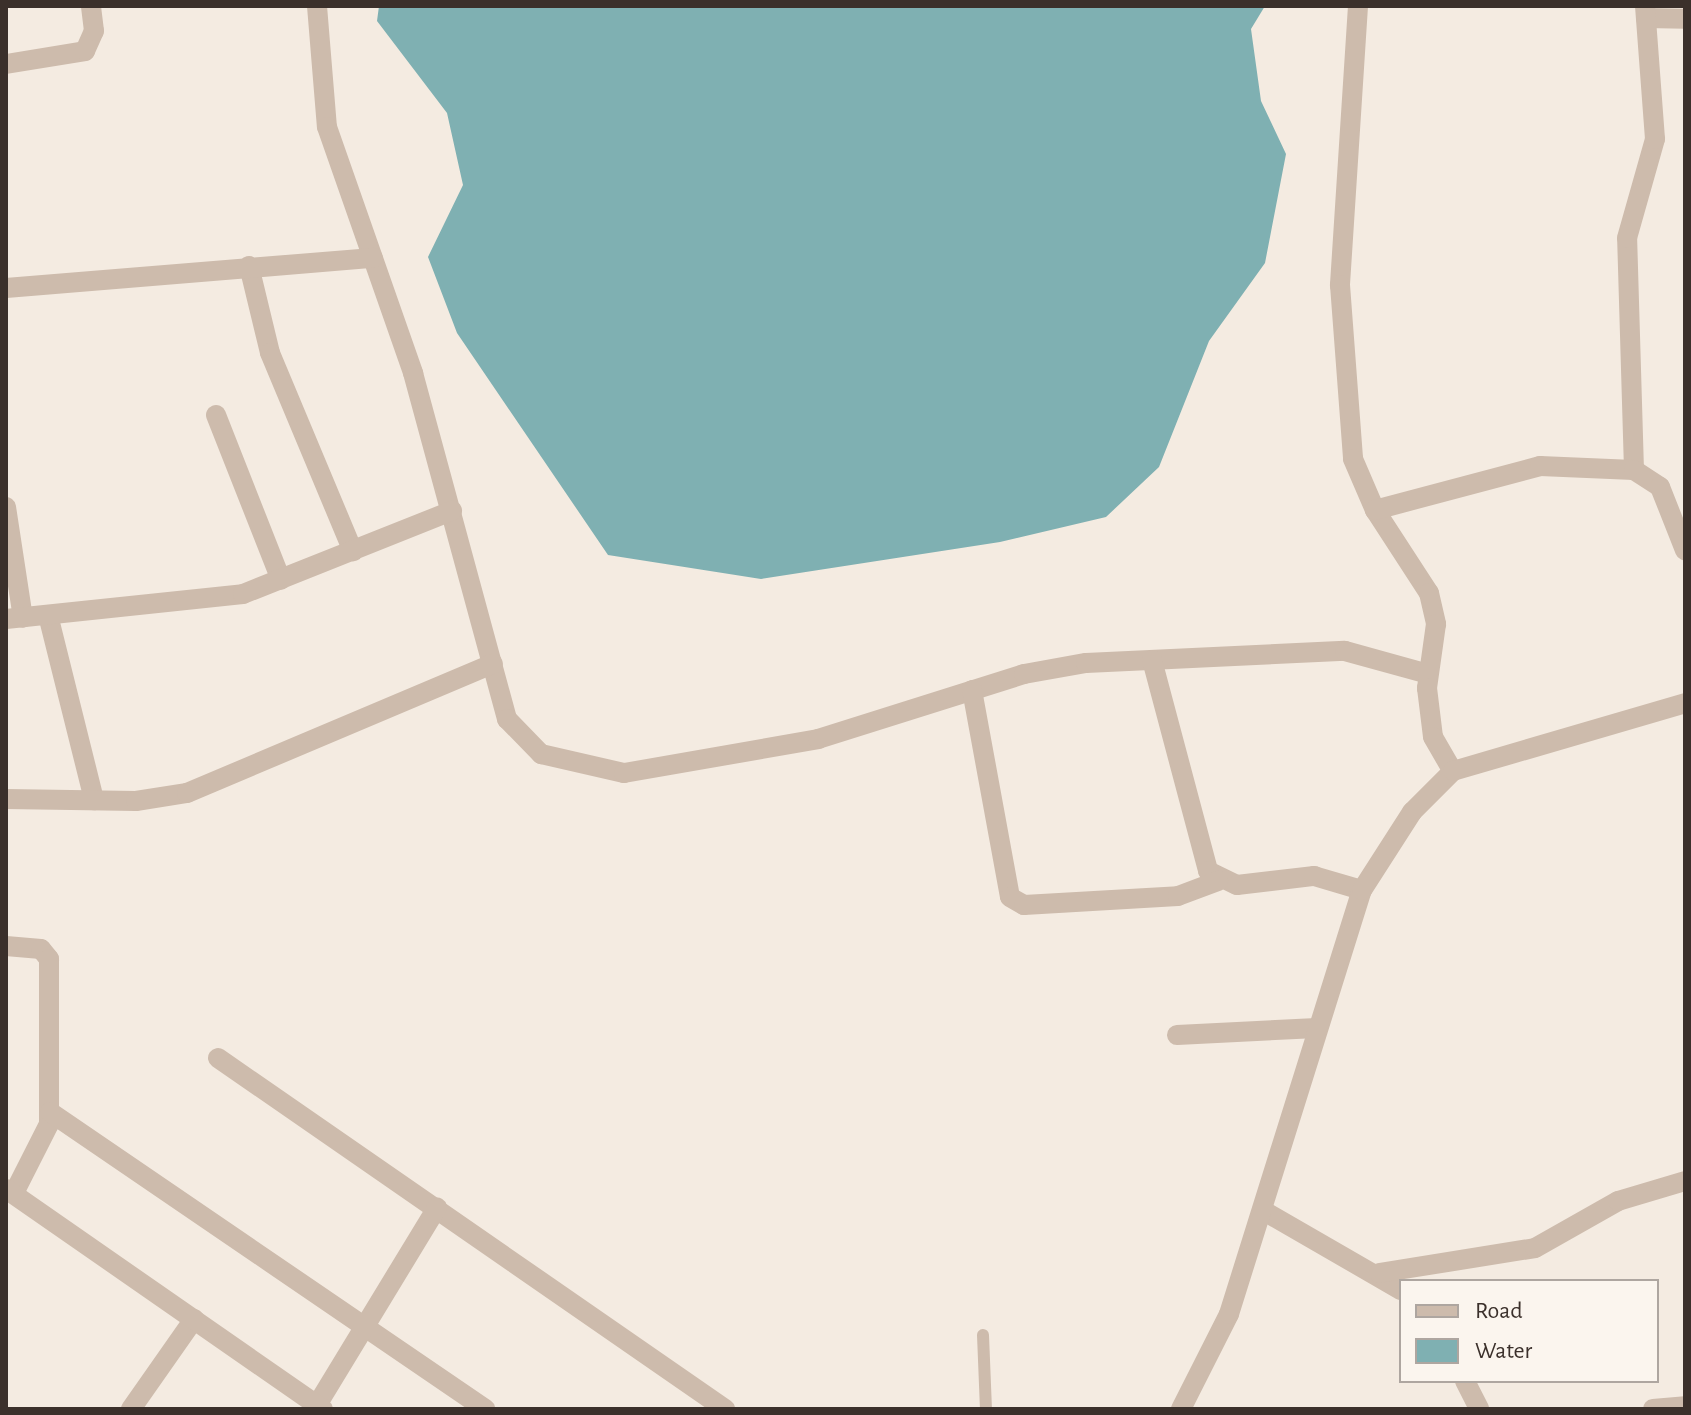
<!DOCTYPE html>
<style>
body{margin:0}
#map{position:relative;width:1691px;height:1415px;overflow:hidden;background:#f4ebe1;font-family:"Alegreya Sans",sans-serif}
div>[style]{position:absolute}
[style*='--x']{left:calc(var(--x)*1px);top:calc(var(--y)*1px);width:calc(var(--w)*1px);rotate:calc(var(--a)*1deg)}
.water>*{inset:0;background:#7fb0b2}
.service>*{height:12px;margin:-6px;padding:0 6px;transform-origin:6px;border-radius:6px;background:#cdbbac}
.minor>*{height:20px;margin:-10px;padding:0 10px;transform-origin:10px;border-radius:10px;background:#cdbbac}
.tertiary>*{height:20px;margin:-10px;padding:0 10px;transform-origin:10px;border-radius:10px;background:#cdbbac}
span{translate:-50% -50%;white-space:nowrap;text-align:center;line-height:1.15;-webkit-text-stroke:6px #fbf5ee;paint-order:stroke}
.frame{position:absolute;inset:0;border:8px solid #3b302b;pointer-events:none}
.legend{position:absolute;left:1399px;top:1279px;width:260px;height:104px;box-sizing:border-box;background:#fbf5ee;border:2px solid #aea6a0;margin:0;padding:10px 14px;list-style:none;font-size:24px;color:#3b302b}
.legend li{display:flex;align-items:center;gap:16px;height:40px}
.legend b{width:40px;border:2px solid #aea6a0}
</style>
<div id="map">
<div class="water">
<i style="clip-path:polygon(379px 6px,1265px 6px,1251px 29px,1261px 101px,1286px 154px,1265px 263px,1209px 341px,1159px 467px,1106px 517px,1000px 542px,761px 579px,608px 555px,457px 333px,428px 257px,463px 185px,447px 113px,377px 21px)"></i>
</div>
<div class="service">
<i style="--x:983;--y:1335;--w:74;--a:87.7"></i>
</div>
<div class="minor">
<i style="--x:317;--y:6;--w:121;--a:85.3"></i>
<i style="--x:327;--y:127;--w:261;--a:70.7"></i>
<i style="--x:413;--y:373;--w:359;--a:74.8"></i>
<i style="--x:507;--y:719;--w:49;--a:45.8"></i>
<i style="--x:541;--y:754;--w:85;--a:12.9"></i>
<i style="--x:624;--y:773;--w:197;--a:-9.9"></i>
<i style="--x:818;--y:739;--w:216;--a:-17.5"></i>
<i style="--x:1024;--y:674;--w:63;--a:-10.1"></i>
<i style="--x:1086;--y:663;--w:259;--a:-2.7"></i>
<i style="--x:1345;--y:651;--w:86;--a:15.5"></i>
<i style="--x:1358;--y:6;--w:280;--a:93.7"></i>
<i style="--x:1340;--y:285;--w:174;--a:85.7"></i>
<i style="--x:1353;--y:459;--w:56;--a:66.7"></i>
<i style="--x:1375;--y:510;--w:99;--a:57"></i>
<i style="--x:1429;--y:593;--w:32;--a:77"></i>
<i style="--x:1436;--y:624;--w:65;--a:98"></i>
<i style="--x:1427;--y:688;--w:49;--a:83"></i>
<i style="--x:1433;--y:737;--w:39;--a:60"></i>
<i style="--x:1646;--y:18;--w:39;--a:1"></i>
<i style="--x:6;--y:64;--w:80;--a:-9.3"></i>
<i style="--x:85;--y:51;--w:22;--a:-66"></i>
<i style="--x:94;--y:31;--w:25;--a:-97"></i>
<i style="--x:249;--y:266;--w:89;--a:76.4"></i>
<i style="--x:270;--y:353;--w:215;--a:67.3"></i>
<i style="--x:6;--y:288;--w:368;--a:-4.7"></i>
<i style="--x:216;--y:415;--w:177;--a:68.5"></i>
<i style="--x:1634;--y:470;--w:232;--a:-91.7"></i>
<i style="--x:1627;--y:238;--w:103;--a:-74.2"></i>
<i style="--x:1655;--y:139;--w:133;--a:-94.3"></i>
<i style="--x:6;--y:507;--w:112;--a:81.3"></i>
<i style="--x:1375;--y:510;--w:171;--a:-14.9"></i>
<i style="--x:1540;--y:466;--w:94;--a:2.4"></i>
<i style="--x:1634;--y:470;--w:31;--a:33"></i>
<i style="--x:1660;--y:487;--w:68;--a:68.4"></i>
<i style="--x:48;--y:615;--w:191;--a:76"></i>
<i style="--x:6;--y:619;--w:238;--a:-6"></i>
<i style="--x:243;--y:594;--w:225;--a:-21.7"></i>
<i style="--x:1152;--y:660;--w:218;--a:75.1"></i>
<i style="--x:1208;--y:871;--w:32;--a:26"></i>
<i style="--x:1237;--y:885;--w:78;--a:-6.7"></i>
<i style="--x:1314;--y:876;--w:50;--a:16.3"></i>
<i style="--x:972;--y:690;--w:210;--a:79.6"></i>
<i style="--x:1010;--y:897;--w:16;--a:30"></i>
<i style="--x:1024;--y:905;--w:154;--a:-3.3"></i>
<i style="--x:1178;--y:896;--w:43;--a:-20.6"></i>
<i style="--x:6;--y:799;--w:130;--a:0.9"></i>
<i style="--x:136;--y:801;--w:52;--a:-8.9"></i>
<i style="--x:187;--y:793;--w:332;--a:-22.9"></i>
<i style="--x:6;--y:946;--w:35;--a:5"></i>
<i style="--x:41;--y:949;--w:13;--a:51"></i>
<i style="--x:49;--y:959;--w:165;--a:90"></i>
<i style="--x:49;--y:1124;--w:77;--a:116.9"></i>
<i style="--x:1177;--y:1035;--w:140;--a:-2.9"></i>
<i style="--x:218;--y:1058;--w:617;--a:34.7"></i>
<i style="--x:50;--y:1112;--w:527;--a:34.32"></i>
<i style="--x:1264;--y:1211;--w:158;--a:30"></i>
<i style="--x:1379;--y:1273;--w:158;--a:-9.1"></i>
<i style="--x:1535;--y:1248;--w:95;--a:-29.5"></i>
<i style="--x:1618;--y:1201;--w:70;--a:-16.6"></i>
<i style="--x:1465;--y:1381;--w:31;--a:63"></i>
<i style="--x:317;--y:1405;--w:231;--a:-58.7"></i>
<i style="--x:131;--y:1409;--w:110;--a:-55"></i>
<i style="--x:1653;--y:1409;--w:32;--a:-5"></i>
</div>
<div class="tertiary">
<i style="--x:6;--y:1189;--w:386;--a:34.8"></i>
<i style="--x:1181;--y:1409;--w:106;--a:-63.2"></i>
<i style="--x:1229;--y:1314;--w:444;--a:-72.6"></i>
<i style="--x:1362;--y:890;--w:93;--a:-57.3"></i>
<i style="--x:1412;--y:812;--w:58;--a:-45"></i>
<i style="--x:1453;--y:771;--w:242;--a:-16.3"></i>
</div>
<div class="frame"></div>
<ul class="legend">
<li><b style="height:10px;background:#cdbbac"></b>Road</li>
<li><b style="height:22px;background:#7fb0b2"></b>Water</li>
</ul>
</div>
